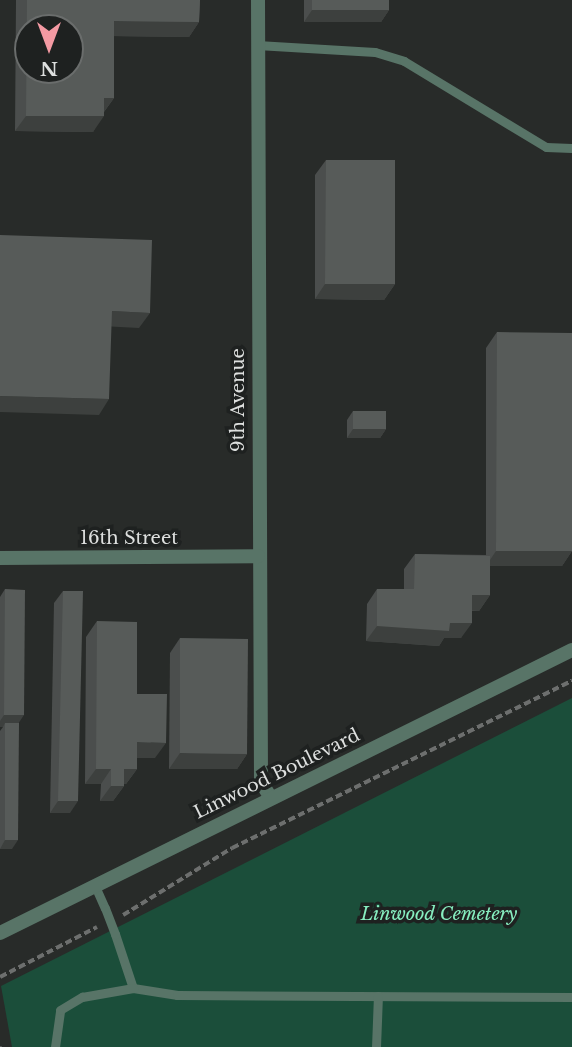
<!DOCTYPE html>
<style>
body{margin:0}
#map{position:relative;width:572px;height:1047px;overflow:hidden;background:#282b29;font-family:"Libre Baskerville",serif}
div>[style]{position:absolute}
[style*='--x']{left:calc(var(--x)*1px);top:calc(var(--y)*1px);width:calc(var(--w)*1px);rotate:calc(var(--a)*1deg)}
.green>*{inset:0;background:#1b4e3a}
.path>*{height:3.5px;margin-top:-1.75px;transform-origin:0;background:repeating-linear-gradient(90deg,#6d6f6e 0 7px,transparent 0 10.5px)}
.service>*{height:9px;margin:-4.5px;padding:0 4.5px;transform-origin:4.5px;border-radius:4.5px;background:#587467}
.minor>*{height:14px;margin:-7px;padding:0 7px;transform-origin:7px;border-radius:7px;background:#587467}
.tertiary>*{height:14px;margin:-7px;padding:0 7px;transform-origin:7px;border-radius:7px;background:#587467}
.service-bridge>*{height:9px;margin:-4.5px;padding:0 4.5px;transform-origin:4.5px;border-radius:4.5px;background:#587467}
.wall>*{inset:0;background:#4b4e4d}
.shaded-wall>*{inset:0;background:#3d403e}
.building>*{inset:0;background:#575b59}
span{translate:-50% -50%;white-space:nowrap;text-align:center;line-height:1.15;-webkit-text-stroke:7px #1e2120;paint-order:stroke}
.street-label{font-size:18px;color:#dddfde}
.park-label{font-size:18px;color:#87eec0;font-style:italic}
.north{position:absolute;left:14px;top:14px;width:70px;height:70px;box-sizing:border-box;background:#1e2120;border:2px solid #6a6d6c;border-radius:50%;rotate:180deg;font-size:19px;font-weight:700;line-height:28px;text-align:center;color:#dddfde}
.north::after{content:'';display:block;margin:auto;width:24px;height:32px;background:#f49aa3;clip-path:polygon(50% 0,100% 100%,50% 72%,0 100%)}
</style>
<div id="map">
<div class="green">
<i style="clip-path:polygon(572px 698px,572px 1047px,12px 1047px,1px 986px)"></i>
</div>
<div class="path">
<i style="--x:123;--y:915;--w:128;--a:-31.6"></i>
<i style="--x:232;--y:848;--w:379;--a:-26.2"></i>
<i style="--x:0;--y:977;--w:109;--a:-27.3"></i>
<i style="--x:0;--y:1046;--w:1;--a:90"></i>
</div>
<div class="service">
<i style="--x:257;--y:45;--w:118;--a:3.4"></i>
<i style="--x:375;--y:52;--w:30;--a:17"></i>
<i style="--x:404;--y:61;--w:166;--a:31.2"></i>
<i style="--x:546;--y:147;--w:26;--a:2"></i>
<i style="--x:95;--y:886;--w:24;--a:66"></i>
<i style="--x:115;--y:934;--w:57;--a:71.6"></i>
<i style="--x:133;--y:988;--w:45;--a:9"></i>
<i style="--x:177;--y:995;--w:395;--a:0.3"></i>
<i style="--x:55;--y:1047;--w:37;--a:-82"></i>
<i style="--x:60;--y:1010;--w:26;--a:-31"></i>
<i style="--x:82;--y:997;--w:52;--a:-10"></i>
<i style="--x:376;--y:1047;--w:51;--a:-87.8"></i>
</div>
<div class="minor">
<i style="--x:258;--y:0;--w:782;--a:89.78"></i>
<i style="--x:261;--y:782;--w:19;--a:58"></i>
<i style="--x:0;--y:558;--w:258;--a:-0.4"></i>
</div>
<div class="tertiary">
<i style="--x:0;--y:933;--w:638;--a:-26.32"></i>
</div>
<div class="service-bridge">
<i style="--x:105;--y:908;--w:28;--a:69"></i>
</div>
<div class="wall">
<i style="clip-path:polygon(16px 0,200px 0,199px 22px,189px 37px,114px 36px,114px 98px,104px 112px,93px 132px,15px 131px)"></i>
<i style="clip-path:polygon(304px 0,389px 0,389px 10px,381px 22px,304px 22px)"></i>
<i style="clip-path:polygon(326px 160px,395px 284px,384px 300px,315px 299px,315px 175px)"></i>
<i style="clip-path:polygon(497px 332px,572px 551px,562px 566px,490px 566px,490px 595px,479px 611px,472px 611px,461px 638px,444px 638px,439px 646px,366px 641px,367px 604px,377px 589px,404px 589px,404px 569px,415px 554px,486px 555px,486px 348px)"></i>
<i style="clip-path:polygon(353px 411px,386px 429px,380px 438px,347px 438px,347px 420px)"></i>
<i style="clip-path:polygon(5px 589px,19px 723px,12px 849px,0 849px,0 731px,3px 727px,0 727px,0 597px)"></i>
<i style="clip-path:polygon(63px 591px,70px 813px,50px 813px,54px 603px)"></i>
<i style="clip-path:polygon(97px 621px,137px 694px,155px 758px,137px 758px,137px 769px,126px 784px,124px 784px,124px 786px,113px 801px,100px 801px,101px 784px,85px 784px,86px 637px)"></i>
<i style="clip-path:polygon(180px 638px,247px 754px,237px 769px,169px 769px,170px 653px)"></i>
</div>
<div class="shaded-wall">
<i style="clip-path:polygon(312px 10px,389px 10px,381px 22px,304px 22px)"></i>
<i style="clip-path:polygon(114px 21px,199px 22px,189px 37px,104px 36px)"></i>
<i style="clip-path:polygon(104px 98px,114px 98px,103px 113px)"></i>
<i style="clip-path:polygon(26px 116px,104px 116px,93px 132px,15px 131px)"></i>
<i style="clip-path:polygon(325px 284px,395px 284px,384px 300px,315px 299px)"></i>
<i style="clip-path:polygon(112px 311px,150px 313px,139px 328px,101px 326px)"></i>
<i style="clip-path:polygon(0 396px,109px 399px,99px 415px,0 412px)"></i>
<i style="clip-path:polygon(353px 429px,386px 429px,380px 438px,347px 438px)"></i>
<i style="clip-path:polygon(496px 551px,572px 551px,562px 566px,486px 566px)"></i>
<i style="clip-path:polygon(472px 595px,490px 595px,479px 611px,461px 610px)"></i>
<i style="clip-path:polygon(450px 623px,472px 623px,461px 638px,444px 638px,439px 646px,366px 641px,377px 626px)"></i>
<i style="clip-path:polygon(4px 715px,24px 715px,16px 727px,5px 723px,3px 727px,0 727px,0 721px)"></i>
<i style="clip-path:polygon(137px 742px,166px 743px,155px 758px,126px 758px)"></i>
<i style="clip-path:polygon(180px 753px,247px 754px,237px 769px,169px 769px)"></i>
<i style="clip-path:polygon(96px 769px,111px 769px,101px 784px,85px 784px)"></i>
<i style="clip-path:polygon(124px 769px,137px 769px,126px 784px,113px 784px)"></i>
<i style="clip-path:polygon(111px 786px,124px 786px,113px 801px,100px 801px)"></i>
<i style="clip-path:polygon(58px 801px,78px 801px,70px 813px,50px 813px)"></i>
<i style="clip-path:polygon(5px 840px,18px 840px,12px 849px,0 849px)"></i>
</div>
<div class="building">
<i style="clip-path:polygon(evenodd,27px 0,200px 0,199px 22px,114px 21px,114px 98px,104px 98px,104px 116px,26px 116px,27px 0,28px 28px,70px 28px,70px 70px,28px 70px,28px 28px)"></i>
<i style="clip-path:polygon(312px 0,389px 0,389px 10px,312px 10px)"></i>
<i style="clip-path:polygon(326px 160px,395px 160px,395px 284px,325px 284px)"></i>
<i style="clip-path:polygon(0 235px,152px 240px,150px 313px,112px 311px,109px 399px,0 396px)"></i>
<i style="clip-path:polygon(497px 332px,572px 333px,572px 551px,496px 551px)"></i>
<i style="clip-path:polygon(353px 411px,386px 411px,386px 429px,353px 429px)"></i>
<i style="clip-path:polygon(415px 554px,490px 556px,490px 595px,472px 595px,472px 623px,450px 623px,449px 631px,377px 626px,377px 589px,414px 589px)"></i>
<i style="clip-path:polygon(5px 589px,25px 590px,24px 715px,4px 715px)"></i>
<i style="clip-path:polygon(63px 591px,83px 591px,78px 801px,58px 801px)"></i>
<i style="clip-path:polygon(97px 621px,137px 622px,137px 694px,167px 694px,166px 743px,137px 742px,137px 769px,124px 769px,124px 786px,111px 786px,111px 769px,96px 769px)"></i>
<i style="clip-path:polygon(180px 638px,248px 639px,247px 754px,180px 753px)"></i>
<i style="clip-path:polygon(5px 723px,19px 723px,18px 840px,5px 840px)"></i>
</div>
<div class="street-label">
<span style="left:238px;top:400px;rotate:-90deg">9th Avenue</span>
<span style="left:129px;top:538px">16th Street</span>
<span style="left:277px;top:774px;rotate:-26deg">Linwood Boulevard</span>
</div>
<div class="park-label">
<span style="left:439px;top:914px">Linwood Cemetery</span>
</div>
<div class="north">N</div>
</div>
